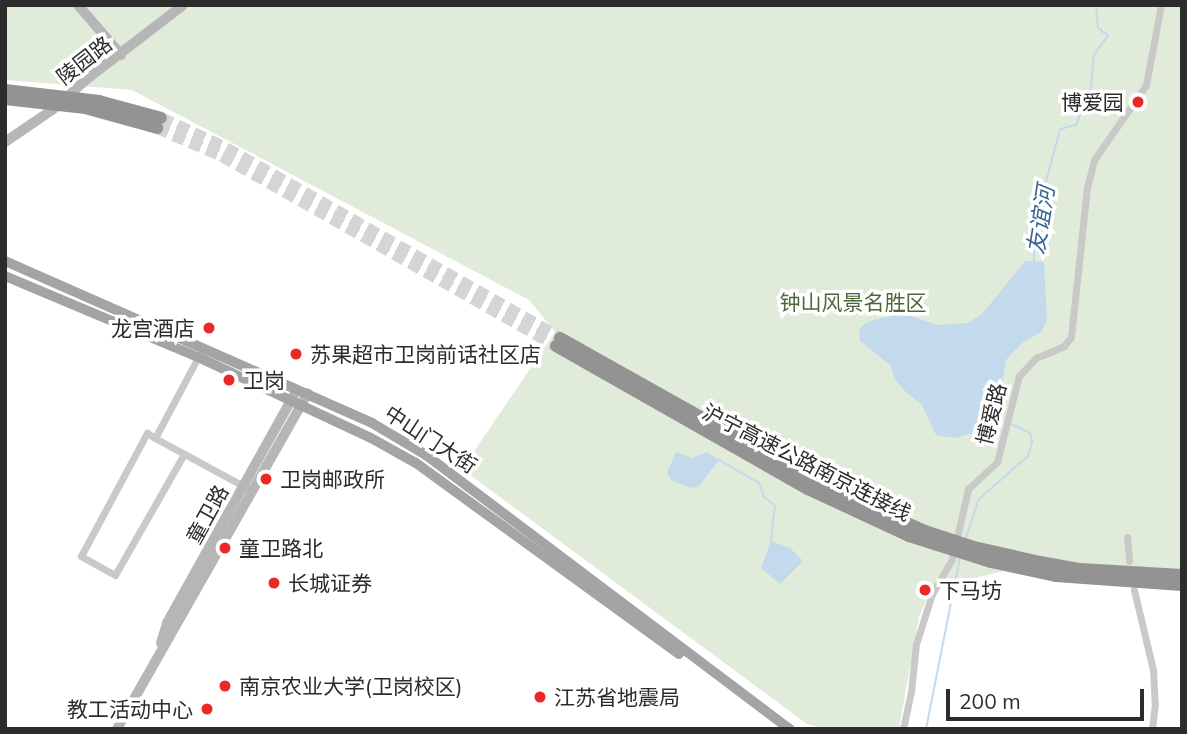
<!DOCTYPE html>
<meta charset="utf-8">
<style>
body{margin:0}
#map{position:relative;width:1187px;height:734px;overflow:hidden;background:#fff;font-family:Mulish,"Noto Sans SC",sans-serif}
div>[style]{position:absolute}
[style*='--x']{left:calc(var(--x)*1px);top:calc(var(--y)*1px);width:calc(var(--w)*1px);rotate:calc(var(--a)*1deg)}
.green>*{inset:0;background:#e1ebd9}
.water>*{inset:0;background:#c3d9ec}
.stream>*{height:2px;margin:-1px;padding:0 1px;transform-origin:1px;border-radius:1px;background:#c3d9ec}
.highway-tunnel>*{height:12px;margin-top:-6px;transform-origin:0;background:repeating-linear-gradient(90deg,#d5d5d5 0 12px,transparent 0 18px)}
.street>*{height:7px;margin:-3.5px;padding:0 3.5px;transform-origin:3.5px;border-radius:3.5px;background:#c9c9c9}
.secondary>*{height:10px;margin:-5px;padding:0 5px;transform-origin:5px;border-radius:5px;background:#b6b6b6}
.primary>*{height:10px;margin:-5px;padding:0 5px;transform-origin:5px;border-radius:5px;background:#a4a4a4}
.highway>*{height:12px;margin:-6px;padding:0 6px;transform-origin:6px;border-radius:6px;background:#939393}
.dots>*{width:19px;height:19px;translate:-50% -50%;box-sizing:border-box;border:4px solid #fff;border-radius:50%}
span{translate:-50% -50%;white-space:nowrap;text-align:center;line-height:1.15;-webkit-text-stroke:7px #fff;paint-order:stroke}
.street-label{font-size:21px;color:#2c2c2c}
.poi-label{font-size:21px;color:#2c2c2c}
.right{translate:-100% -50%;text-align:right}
.left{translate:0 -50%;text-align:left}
.park-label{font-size:21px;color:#4b6938}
.water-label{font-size:23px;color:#386790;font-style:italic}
.frame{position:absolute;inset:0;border:7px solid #2c2c2c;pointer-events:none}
.scale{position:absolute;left:946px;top:689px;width:198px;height:32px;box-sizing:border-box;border:4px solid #2c2c2c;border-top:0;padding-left:9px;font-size:21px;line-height:24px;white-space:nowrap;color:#2c2c2c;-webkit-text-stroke:5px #fff;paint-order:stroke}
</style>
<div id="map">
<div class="green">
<i style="clip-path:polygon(5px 5px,1182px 5px,1182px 571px,1040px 562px,931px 589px,919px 617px,899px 729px,825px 729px,807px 724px,462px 469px,555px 332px,529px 300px,132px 90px,5px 80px)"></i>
</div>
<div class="water">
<i style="clip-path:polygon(1025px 261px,1044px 262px,1047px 321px,1041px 332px,1022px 343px,1006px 360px,1002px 385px,991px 398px,990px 405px,1001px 416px,998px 426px,955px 438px,936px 435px,922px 405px,905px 391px,894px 378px,891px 366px,860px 341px,859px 329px,867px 322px,893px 315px,908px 315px,938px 325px,968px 323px,982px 314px)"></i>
<i style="clip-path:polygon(676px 452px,692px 458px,707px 452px,719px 460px,699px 486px,692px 488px,672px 481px,667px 473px)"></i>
<i style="clip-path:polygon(771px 541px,790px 548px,803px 561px,780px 584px,761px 568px)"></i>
</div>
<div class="stream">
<i style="--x:1034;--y:263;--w:29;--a:-90"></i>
<i style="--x:1034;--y:234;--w:14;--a:-51"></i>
<i style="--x:1043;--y:223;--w:30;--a:-90"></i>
<i style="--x:1043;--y:193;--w:66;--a:-75.1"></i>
<i style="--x:1060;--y:129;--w:16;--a:-14"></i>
<i style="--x:1076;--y:125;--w:41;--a:-68.5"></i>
<i style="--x:1091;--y:87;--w:32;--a:-85"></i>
<i style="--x:1094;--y:55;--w:24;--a:-54"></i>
<i style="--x:1108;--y:36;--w:13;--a:-141"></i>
<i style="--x:1098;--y:28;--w:23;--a:-95"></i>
<i style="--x:719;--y:460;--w:46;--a:29.9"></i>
<i style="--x:759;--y:483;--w:15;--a:70"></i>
<i style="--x:764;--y:497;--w:14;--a:39"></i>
<i style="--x:775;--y:506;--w:35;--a:97"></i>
<i style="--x:966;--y:538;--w:40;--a:-72"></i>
<i style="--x:978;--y:500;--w:67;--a:-41.3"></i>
<i style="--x:1028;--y:456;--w:15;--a:-74"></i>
<i style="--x:1032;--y:442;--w:9;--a:-103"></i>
<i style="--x:1030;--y:433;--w:21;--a:-155"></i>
<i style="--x:926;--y:729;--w:175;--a:-78.8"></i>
</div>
<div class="highway-tunnel">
<i style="--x:161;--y:118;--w:72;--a:24.8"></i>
<i style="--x:226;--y:148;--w:384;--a:29.6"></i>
<i style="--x:157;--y:128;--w:71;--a:23.3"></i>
<i style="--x:222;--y:156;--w:384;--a:29.6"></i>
</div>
<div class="street">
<i style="--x:155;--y:438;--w:105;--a:28.5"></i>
<i style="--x:184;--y:454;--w:139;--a:119.7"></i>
<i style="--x:115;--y:575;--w:39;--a:-151"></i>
<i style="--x:81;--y:556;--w:140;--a:-61.8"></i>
<i style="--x:147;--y:433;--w:9;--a:32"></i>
<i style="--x:155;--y:438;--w:92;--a:-62"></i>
<i style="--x:1127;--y:537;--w:24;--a:85"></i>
<i style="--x:1134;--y:590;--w:82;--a:76.6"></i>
<i style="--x:1153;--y:670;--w:34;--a:87"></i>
<i style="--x:1155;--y:704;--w:25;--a:97"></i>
<i style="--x:903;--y:729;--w:38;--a:-78"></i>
<i style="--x:911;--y:692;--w:48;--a:-84.1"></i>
<i style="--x:916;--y:644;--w:52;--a:-72.3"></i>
<i style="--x:932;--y:594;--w:40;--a:-60.3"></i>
<i style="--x:952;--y:559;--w:72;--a:-77.1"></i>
<i style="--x:968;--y:489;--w:40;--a:-43"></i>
<i style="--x:997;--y:462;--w:89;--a:-75.7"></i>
<i style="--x:1019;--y:376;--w:25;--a:-47"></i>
<i style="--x:1036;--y:358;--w:30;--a:-23"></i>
<i style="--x:1064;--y:346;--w:11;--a:-52"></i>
<i style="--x:1071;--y:337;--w:151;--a:-83.9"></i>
<i style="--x:1087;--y:187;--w:28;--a:-75"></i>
<i style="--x:1094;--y:160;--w:91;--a:-55.3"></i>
<i style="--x:1146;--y:85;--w:81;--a:-79.4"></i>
</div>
<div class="secondary">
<i style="--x:78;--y:5;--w:66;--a:49.3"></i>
<i style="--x:5;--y:142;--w:57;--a:-34.2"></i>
<i style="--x:52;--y:110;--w:47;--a:-41.5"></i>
<i style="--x:87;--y:79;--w:121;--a:-37.6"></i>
<i style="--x:161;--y:643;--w:21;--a:-73"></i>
<i style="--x:167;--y:623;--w:261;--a:-60.9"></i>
<i style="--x:117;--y:729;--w:386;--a:-60.4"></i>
</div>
<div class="primary">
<i style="--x:5;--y:261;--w:401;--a:23.8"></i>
<i style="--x:372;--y:423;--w:63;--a:30.7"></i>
<i style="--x:426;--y:455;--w:456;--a:37"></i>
<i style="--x:5;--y:276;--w:209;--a:22.8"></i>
<i style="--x:198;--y:357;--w:191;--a:25.1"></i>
<i style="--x:371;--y:438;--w:51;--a:29.1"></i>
<i style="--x:416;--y:463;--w:325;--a:36"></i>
</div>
<div class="highway">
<i style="--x:5;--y:90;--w:95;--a:6.7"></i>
<i style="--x:99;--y:101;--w:64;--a:15.3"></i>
<i style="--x:5;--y:99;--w:81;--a:6.4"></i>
<i style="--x:85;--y:108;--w:75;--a:15.5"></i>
<i style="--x:560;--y:338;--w:241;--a:29.3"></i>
<i style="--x:770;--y:456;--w:90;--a:27.7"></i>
<i style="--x:850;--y:498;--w:82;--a:23.7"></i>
<i style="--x:925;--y:531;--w:52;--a:18.1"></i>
<i style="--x:974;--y:547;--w:68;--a:12.8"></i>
<i style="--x:1040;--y:562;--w:41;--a:9.9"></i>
<i style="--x:1080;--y:569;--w:102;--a:3.4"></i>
<i style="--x:556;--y:346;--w:290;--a:29.6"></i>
<i style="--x:808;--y:489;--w:111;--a:25"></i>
<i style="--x:909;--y:536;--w:86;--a:17.6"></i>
<i style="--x:991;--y:562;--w:66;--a:12.2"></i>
<i style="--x:1056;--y:576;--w:126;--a:4.1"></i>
</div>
<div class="dots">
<i style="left:1138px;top:102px;background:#eb2826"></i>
<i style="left:209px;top:328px;background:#eb2826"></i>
<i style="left:296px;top:354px;background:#eb2826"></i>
<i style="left:229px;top:380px;background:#eb2826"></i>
<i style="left:266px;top:479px;background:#eb2826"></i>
<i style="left:225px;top:548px;background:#eb2826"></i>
<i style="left:274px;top:583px;background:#eb2826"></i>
<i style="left:925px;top:590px;background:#eb2826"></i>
<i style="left:225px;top:686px;background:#eb2826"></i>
<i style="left:540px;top:697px;background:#eb2826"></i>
<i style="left:207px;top:709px;background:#eb2826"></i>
</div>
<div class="street-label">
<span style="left:84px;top:60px;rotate:-38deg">陵园路</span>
<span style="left:991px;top:414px;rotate:-76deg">博爱路</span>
<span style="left:431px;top:439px;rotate:33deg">中山门大街</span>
<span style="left:807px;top:462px;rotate:27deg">沪宁高速公路南京连接线</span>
<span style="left:207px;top:514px;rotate:-61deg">童卫路</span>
</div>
<div class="poi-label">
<span class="right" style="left:1124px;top:102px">博爱园</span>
<span class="right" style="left:195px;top:328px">龙宫酒店</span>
<span class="left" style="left:310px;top:354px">苏果超市卫岗前话社区店</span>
<span class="left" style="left:243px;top:380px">卫岗</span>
<span class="left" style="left:280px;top:479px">卫岗邮政所</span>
<span class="left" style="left:239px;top:548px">童卫路北</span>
<span class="left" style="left:288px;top:583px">长城证券</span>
<span class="left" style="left:939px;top:590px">下马坊</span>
<span class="left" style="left:239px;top:686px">南京农业大学(卫岗校区)</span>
<span class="left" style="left:554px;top:697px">江苏省地震局</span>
<span class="right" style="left:193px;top:709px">教工活动中心</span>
</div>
<div class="park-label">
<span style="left:853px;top:302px">钟山风景名胜区</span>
</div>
<div class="water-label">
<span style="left:1041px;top:220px;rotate:-81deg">友谊河</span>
</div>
<div class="frame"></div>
<div class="scale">200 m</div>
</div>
